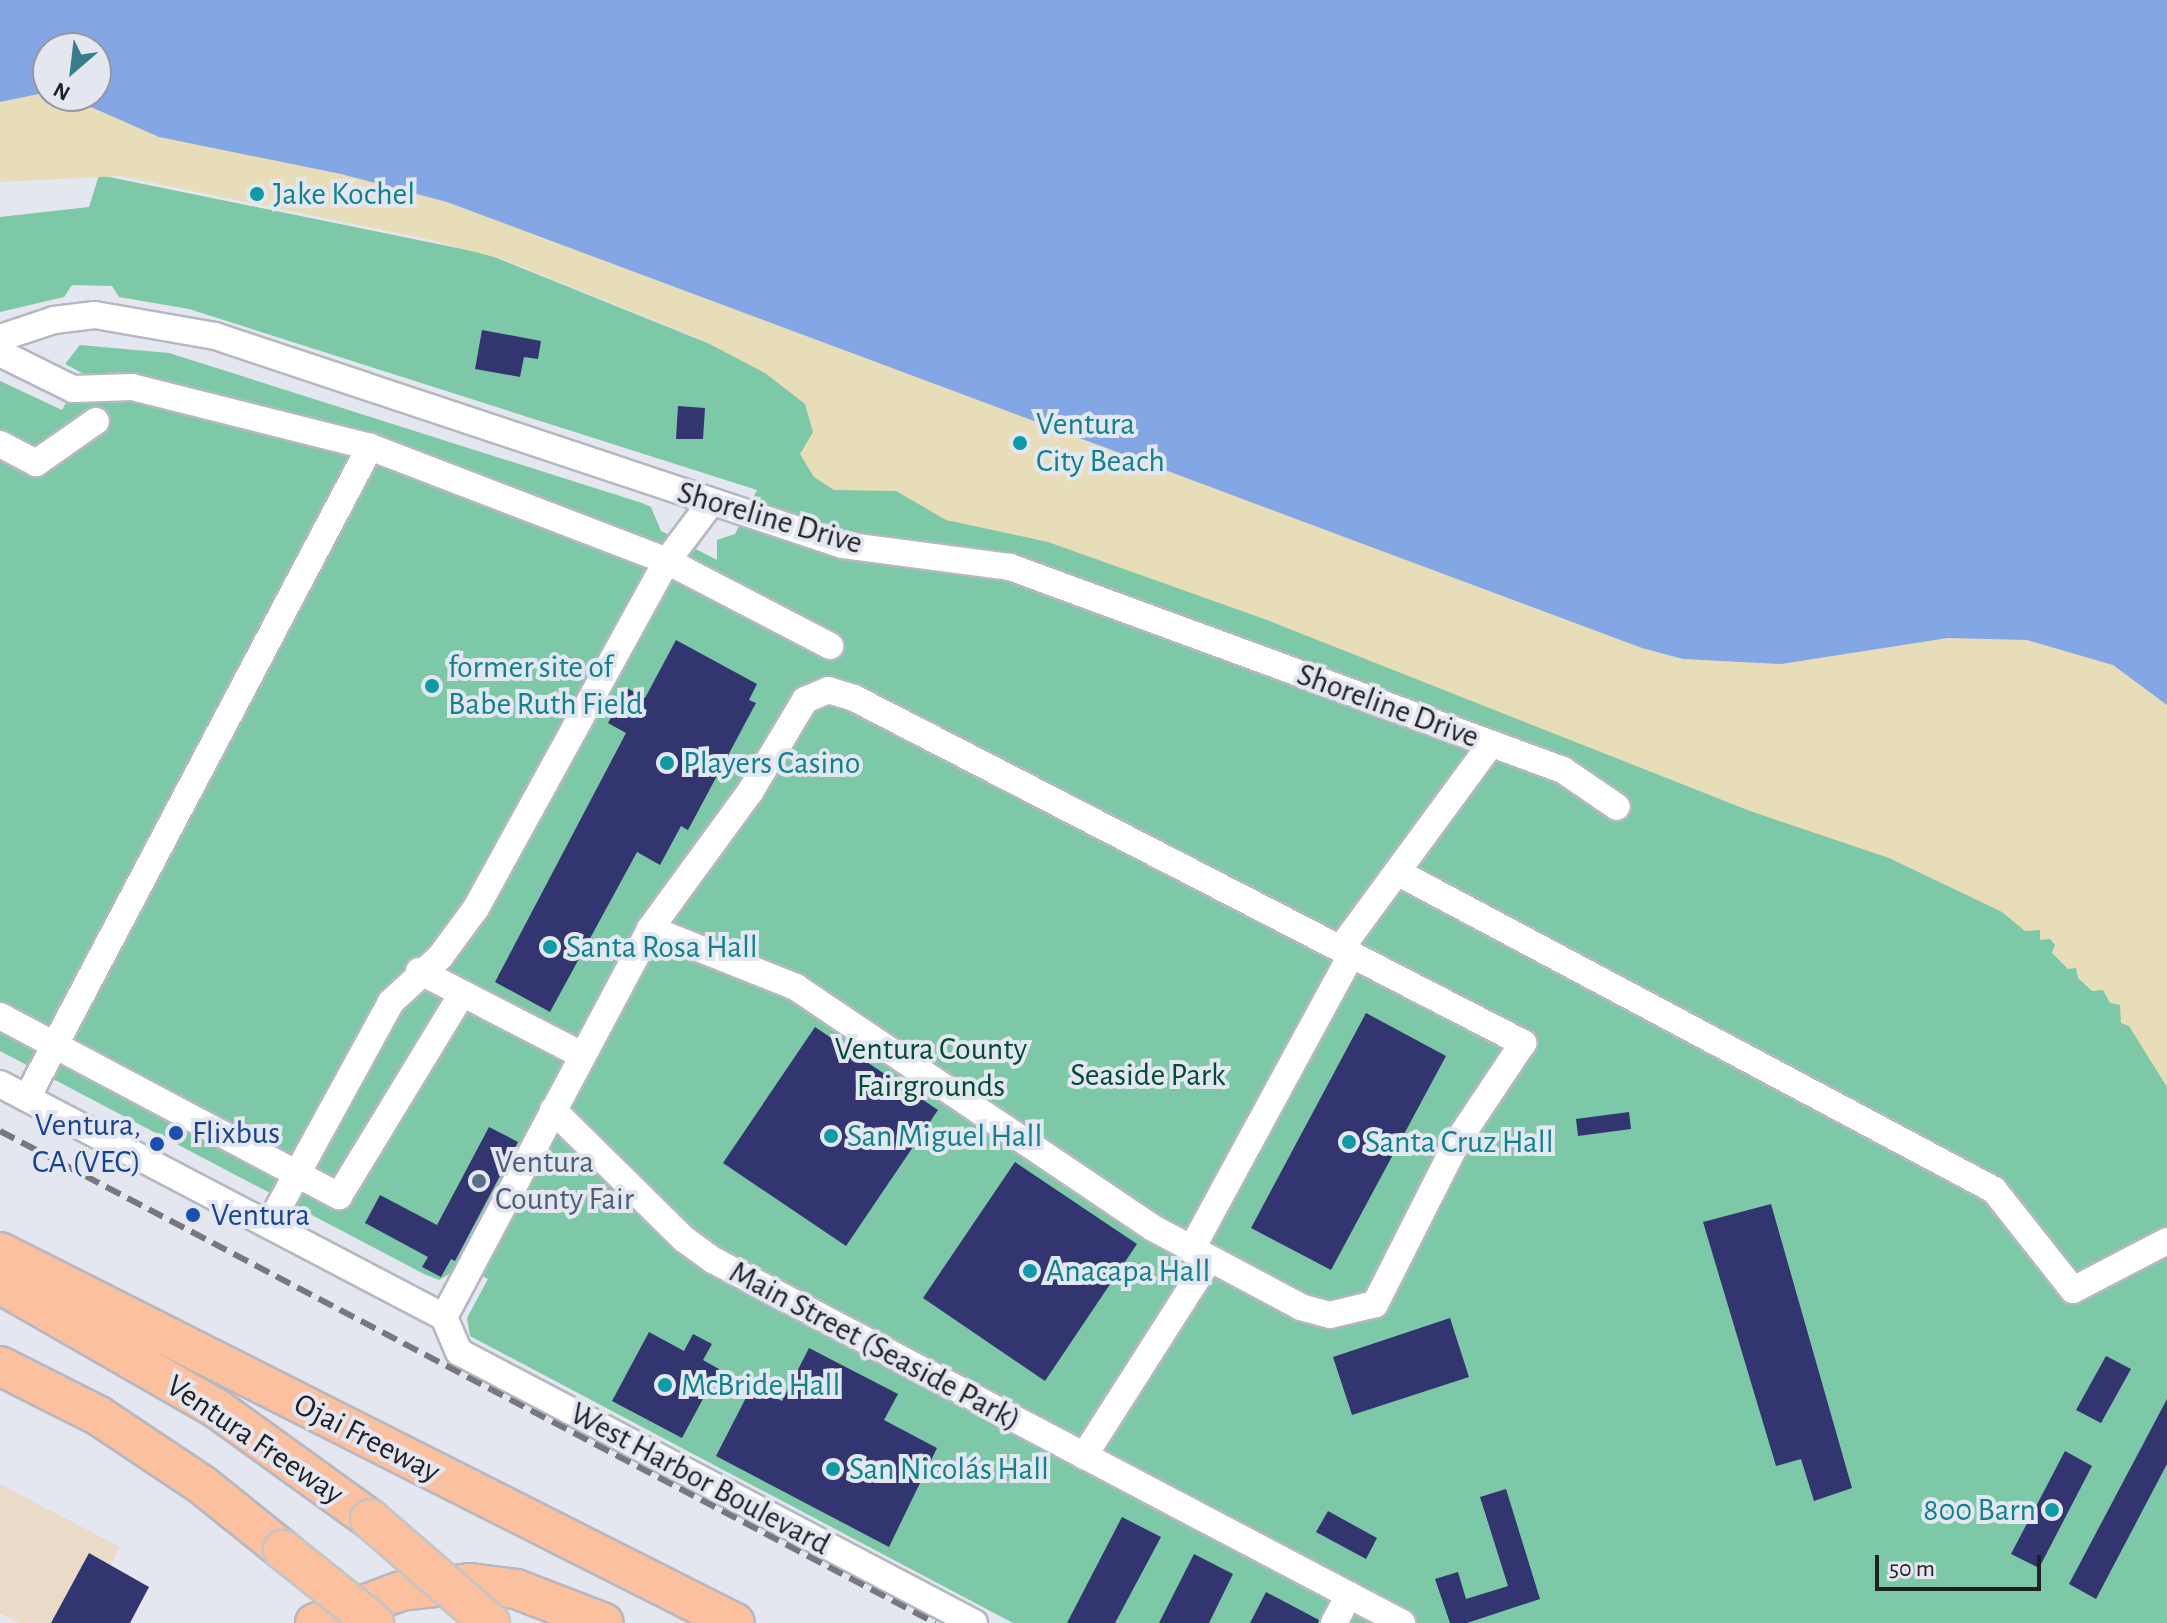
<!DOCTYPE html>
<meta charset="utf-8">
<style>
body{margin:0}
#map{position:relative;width:2167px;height:1623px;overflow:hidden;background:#e4e6f0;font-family:"Alegreya Sans",sans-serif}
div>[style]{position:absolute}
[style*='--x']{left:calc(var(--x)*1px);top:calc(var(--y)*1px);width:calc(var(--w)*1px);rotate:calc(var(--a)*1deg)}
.commercial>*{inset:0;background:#eadac8}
.green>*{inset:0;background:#7cc8a7}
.sand>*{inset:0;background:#e7ddb8}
.water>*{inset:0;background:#83a7e5}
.building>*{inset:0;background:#333570}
.roads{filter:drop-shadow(2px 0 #b6b8c1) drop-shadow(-2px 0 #b6b8c1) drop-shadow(0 2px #b6b8c1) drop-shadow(0 -2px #b6b8c1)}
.minor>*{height:26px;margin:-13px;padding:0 13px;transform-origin:13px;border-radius:13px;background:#fff}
.highway>*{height:38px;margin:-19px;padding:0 19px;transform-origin:19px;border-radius:19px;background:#fbc19f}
.rail>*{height:6px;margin-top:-3px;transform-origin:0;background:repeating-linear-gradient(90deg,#77787f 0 16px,transparent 0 24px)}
.bridges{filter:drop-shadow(2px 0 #c5c5c6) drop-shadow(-2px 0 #c5c5c6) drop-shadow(0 2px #c5c5c6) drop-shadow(0 -2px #c5c5c6)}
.highway-bridge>*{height:38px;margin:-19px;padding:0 19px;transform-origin:19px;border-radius:19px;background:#fbc19f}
.dots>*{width:22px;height:22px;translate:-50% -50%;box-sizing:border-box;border:4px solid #e4e6f0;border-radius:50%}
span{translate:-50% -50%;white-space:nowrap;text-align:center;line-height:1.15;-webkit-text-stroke:8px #e4e6f0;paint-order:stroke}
.culture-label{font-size:32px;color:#0d838f}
.left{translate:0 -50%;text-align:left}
.right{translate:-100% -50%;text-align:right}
.street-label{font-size:32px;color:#212125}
.park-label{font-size:32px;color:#014c35}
.transit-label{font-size:32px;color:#164399}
.service-label{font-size:32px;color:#4e5e75}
.north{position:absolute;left:32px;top:32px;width:80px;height:80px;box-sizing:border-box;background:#e4e6f0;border:2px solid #96979f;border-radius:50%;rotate:208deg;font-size:22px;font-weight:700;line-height:32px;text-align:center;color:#212125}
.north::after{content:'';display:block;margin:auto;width:28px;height:36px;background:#397c8c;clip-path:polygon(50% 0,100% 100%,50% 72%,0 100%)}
.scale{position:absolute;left:1875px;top:1555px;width:166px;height:36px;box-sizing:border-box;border:4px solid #212125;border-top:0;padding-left:10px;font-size:24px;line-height:28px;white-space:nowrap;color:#212125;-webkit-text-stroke:6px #e4e6f0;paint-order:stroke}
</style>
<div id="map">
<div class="commercial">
<i style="clip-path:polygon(0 1484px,120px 1547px,79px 1623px,19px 1623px,0 1613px)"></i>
</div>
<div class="green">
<i style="clip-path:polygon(99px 175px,487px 254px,710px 344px,2167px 859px,2167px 1623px,1013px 1623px,470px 1336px,467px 1318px,488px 1279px,463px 1266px,439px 1280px,424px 1274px,0 1051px,0 381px,62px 410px,82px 373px,65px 364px,80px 345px,169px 353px,642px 503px,651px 507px,661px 531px,717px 560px,717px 540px,735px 534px,757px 490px,189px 309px,119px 297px,112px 286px,72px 285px,64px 297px,0 312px,0 217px,89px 207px)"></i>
</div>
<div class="sand">
<i style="clip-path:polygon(evenodd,68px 37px,1964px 626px,2167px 661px,2167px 1087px,2129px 1026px,2121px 1023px,2120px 1005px,2110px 1003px,2103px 990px,2092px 991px,2078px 978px,2076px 968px,2068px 969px,2052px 953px,2055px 945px,2050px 939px,2040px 940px,2040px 930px,2025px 931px,2002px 912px,1889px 858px,1750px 811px,1267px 620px,1048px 542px,946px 520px,896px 491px,834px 490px,814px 477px,800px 454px,813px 432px,805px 404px,765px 373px,700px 339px,505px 260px,427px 239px,120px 176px,0 182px,0 39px,68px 37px,48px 48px,96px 48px,96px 96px,48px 96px,48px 48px)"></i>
</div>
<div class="water">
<i style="clip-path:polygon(0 0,2167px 0,2167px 705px,2113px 665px,2027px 640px,1948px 638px,1781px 664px,1683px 659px,1642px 648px,447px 202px,341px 174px,159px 137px,66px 96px,96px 96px,96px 48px,48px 48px,48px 92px,0 102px)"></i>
</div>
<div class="building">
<i style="clip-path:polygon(482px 330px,541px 341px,538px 359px,524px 357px,520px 377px,475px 369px)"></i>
<i style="clip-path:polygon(678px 406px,705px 408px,703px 439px,676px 439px)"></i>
<i style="clip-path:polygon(676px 640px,757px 684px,749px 700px,756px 703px,688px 830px,681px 826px,660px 865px,637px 852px,550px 1012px,495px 982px,626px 733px,608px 723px,627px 688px,645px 698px)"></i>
<i style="clip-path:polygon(1366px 1013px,1446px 1056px,1331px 1270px,1251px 1228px)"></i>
<i style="clip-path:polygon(815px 1027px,938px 1110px,846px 1246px,723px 1163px)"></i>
<i style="clip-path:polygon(1629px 1112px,1631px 1129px,1578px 1136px,1576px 1119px)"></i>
<i style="clip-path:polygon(489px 1127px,518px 1142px,455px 1261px,451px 1259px,441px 1277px,422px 1267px,428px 1257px,365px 1223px,380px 1195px,437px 1225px)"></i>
<i style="clip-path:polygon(1015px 1162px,1137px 1244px,1045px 1381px,923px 1298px)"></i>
<i style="clip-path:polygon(1771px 1204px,1852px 1488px,1814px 1501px,1801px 1459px,1776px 1466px,1703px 1222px)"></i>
<i style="clip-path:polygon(1450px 1318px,1469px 1377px,1352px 1415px,1333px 1357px)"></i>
<i style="clip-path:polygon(649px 1332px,684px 1351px,693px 1334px,712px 1344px,703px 1360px,719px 1369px,682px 1438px,612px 1401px)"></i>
<i style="clip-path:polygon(809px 1348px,898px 1394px,884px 1420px,937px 1448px,889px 1547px,716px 1456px,752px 1386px,782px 1401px)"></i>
<i style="clip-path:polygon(2106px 1356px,2131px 1369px,2101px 1423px,2076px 1410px)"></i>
<i style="clip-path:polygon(2167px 1399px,2167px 1464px,2096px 1599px,2069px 1584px)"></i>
<i style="clip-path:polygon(2065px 1451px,2092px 1466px,2039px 1568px,2011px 1554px)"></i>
<i style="clip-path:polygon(1506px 1489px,1540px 1599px,1467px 1623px,1450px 1623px,1435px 1579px,1458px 1572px,1466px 1599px,1508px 1586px,1480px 1497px)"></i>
<i style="clip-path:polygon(1328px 1511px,1377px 1538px,1366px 1559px,1316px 1532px)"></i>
<i style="clip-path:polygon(1122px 1517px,1161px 1537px,1115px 1623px,1067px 1623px)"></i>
<i style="clip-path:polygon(89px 1553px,149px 1587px,130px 1623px,51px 1623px)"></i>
<i style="clip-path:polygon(1194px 1554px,1233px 1574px,1209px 1623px,1159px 1623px)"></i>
<i style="clip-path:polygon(1266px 1592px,1319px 1620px,1318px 1623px,1250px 1623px)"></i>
</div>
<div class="roads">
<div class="minor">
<i style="--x:0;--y:338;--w:57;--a:-18.4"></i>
<i style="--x:54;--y:320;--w:41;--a:-7"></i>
<i style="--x:95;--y:315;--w:122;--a:9.9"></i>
<i style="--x:215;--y:336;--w:662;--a:18.41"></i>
<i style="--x:843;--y:545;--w:168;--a:7.5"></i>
<i style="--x:1010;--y:567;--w:589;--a:20.16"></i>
<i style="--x:1563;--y:770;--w:65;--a:34.4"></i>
<i style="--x:0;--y:353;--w:81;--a:26.3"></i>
<i style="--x:73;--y:389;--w:59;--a:-1.9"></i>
<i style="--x:132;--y:387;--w:245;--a:14.1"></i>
<i style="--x:370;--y:447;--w:318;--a:21"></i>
<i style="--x:667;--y:561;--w:184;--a:27.5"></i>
<i style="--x:0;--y:444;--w:41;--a:27.8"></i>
<i style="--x:36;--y:463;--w:73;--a:-35"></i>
<i style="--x:1397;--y:872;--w:676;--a:28.04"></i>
<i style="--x:1994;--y:1190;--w:127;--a:51.7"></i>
<i style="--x:2073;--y:1290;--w:106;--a:-27.5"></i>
<i style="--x:1341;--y:948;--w:253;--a:-53.7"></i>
<i style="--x:419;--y:971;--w:183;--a:27.3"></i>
<i style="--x:0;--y:1016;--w:384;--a:28"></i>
<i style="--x:339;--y:1196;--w:237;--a:-58.7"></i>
<i style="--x:0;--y:1084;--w:501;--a:27.69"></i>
<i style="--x:27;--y:1098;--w:736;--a:-62.22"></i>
<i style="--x:553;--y:1110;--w:184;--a:44.6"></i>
<i style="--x:684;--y:1239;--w:36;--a:36"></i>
<i style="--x:713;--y:1260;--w:779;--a:27.78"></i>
<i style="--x:269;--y:1225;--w:254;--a:-61.3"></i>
<i style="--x:391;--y:1002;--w:67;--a:-42.6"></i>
<i style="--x:440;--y:957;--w:61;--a:-53.7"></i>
<i style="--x:476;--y:908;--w:396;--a:-61.2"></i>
<i style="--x:667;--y:561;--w:71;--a:-53"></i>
<i style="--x:1191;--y:1250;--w:337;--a:-61.5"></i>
<i style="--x:444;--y:1317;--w:439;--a:-62"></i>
<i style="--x:650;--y:929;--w:170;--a:-53.9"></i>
<i style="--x:750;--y:792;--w:107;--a:-59.1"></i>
<i style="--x:805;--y:700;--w:25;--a:-23"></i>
<i style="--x:828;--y:690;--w:27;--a:17"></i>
<i style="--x:854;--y:698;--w:753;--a:27.28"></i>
<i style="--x:1523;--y:1043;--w:119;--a:123.7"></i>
<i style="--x:1457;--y:1142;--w:182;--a:116.8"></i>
<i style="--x:1375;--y:1304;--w:46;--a:166.3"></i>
<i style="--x:1330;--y:1315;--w:30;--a:-165"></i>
<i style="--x:1301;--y:1307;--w:168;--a:-151.9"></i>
<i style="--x:1153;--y:1228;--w:431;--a:-146"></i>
<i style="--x:796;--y:987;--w:157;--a:-158.3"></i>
<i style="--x:444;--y:1317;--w:38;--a:67"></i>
<i style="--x:459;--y:1352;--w:582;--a:27.75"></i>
<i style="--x:1084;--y:1456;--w:232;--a:-57.5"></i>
<i style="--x:1334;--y:1623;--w:32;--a:-62"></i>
</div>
<div class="highway">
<i style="--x:0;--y:1252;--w:823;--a:26.78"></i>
<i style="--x:0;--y:1284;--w:249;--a:29.9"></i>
<i style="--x:216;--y:1408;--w:190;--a:35.8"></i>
<i style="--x:0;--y:1366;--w:111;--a:26.8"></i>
<i style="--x:99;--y:1416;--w:123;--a:33.7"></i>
<i style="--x:201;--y:1484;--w:105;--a:38.8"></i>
<i style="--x:315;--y:1623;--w:92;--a:-20.4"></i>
<i style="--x:401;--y:1591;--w:69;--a:-6.6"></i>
<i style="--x:470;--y:1583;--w:46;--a:7.4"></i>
<i style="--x:516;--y:1589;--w:94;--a:21.1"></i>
</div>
</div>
<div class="rail">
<i style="--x:0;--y:1131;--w:1057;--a:27.75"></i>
</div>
<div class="bridges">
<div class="highway-bridge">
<i style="--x:370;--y:1519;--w:159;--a:40.9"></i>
<i style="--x:283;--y:1550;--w:117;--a:38.7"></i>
</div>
</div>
<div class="dots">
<i style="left:257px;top:194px;background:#0f9aa8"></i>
<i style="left:1020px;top:443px;background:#0f9aa8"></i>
<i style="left:432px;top:686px;background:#0f9aa8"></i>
<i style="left:667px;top:763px;background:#0f9aa8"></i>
<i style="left:550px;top:947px;background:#0f9aa8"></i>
<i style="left:176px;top:1133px;background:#1a4fb4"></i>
<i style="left:831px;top:1136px;background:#0f9aa8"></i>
<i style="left:1349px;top:1142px;background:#0f9aa8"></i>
<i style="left:157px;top:1144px;background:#1a4fb4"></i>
<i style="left:479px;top:1181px;background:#5c6f8a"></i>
<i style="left:193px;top:1215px;background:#1a4fb4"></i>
<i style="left:1030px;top:1271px;background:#0f9aa8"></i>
<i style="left:665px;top:1385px;background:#0f9aa8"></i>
<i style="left:833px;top:1469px;background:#0f9aa8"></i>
<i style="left:2052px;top:1510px;background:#0f9aa8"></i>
</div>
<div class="culture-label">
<span class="left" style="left:273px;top:194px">Jake Kochel</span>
<span class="left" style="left:1036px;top:443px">Ventura<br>City Beach</span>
<span class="left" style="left:448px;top:686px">former site of<br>Babe Ruth Field</span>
<span class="left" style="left:683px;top:763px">Players Casino</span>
<span class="left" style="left:566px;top:947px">Santa Rosa Hall</span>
<span class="left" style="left:847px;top:1136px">San Miguel Hall</span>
<span class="left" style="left:1365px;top:1142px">Santa Cruz Hall</span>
<span class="left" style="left:1046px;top:1271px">Anacapa Hall</span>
<span class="left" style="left:681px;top:1385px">McBride Hall</span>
<span class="left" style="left:849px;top:1469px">San Nicolás Hall</span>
<span class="right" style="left:2036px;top:1510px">800 Barn</span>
</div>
<div class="street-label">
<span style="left:770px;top:518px;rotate:16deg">Shoreline Drive</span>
<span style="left:1388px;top:706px;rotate:20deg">Shoreline Drive</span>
<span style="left:875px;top:1346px;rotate:28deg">Main Street (Seaside Park)</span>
<span style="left:367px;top:1438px;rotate:27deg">Ojai Freeway</span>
<span style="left:255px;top:1440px;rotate:34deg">Ventura Freeway</span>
<span style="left:700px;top:1479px;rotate:28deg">West Harbor Boulevard</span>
</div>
<div class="park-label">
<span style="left:931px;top:1068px">Ventura County<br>Fairgrounds</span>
<span style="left:1148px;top:1075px">Seaside Park</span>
</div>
<div class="transit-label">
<span class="right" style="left:141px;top:1144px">Ventura,<br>CA (VEC)</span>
<span class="left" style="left:192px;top:1133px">Flixbus</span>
<span class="left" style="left:211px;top:1215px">Ventura</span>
</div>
<div class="service-label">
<span class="left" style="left:495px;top:1181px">Ventura<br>County Fair</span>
</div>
<div class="north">N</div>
<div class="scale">50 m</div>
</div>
